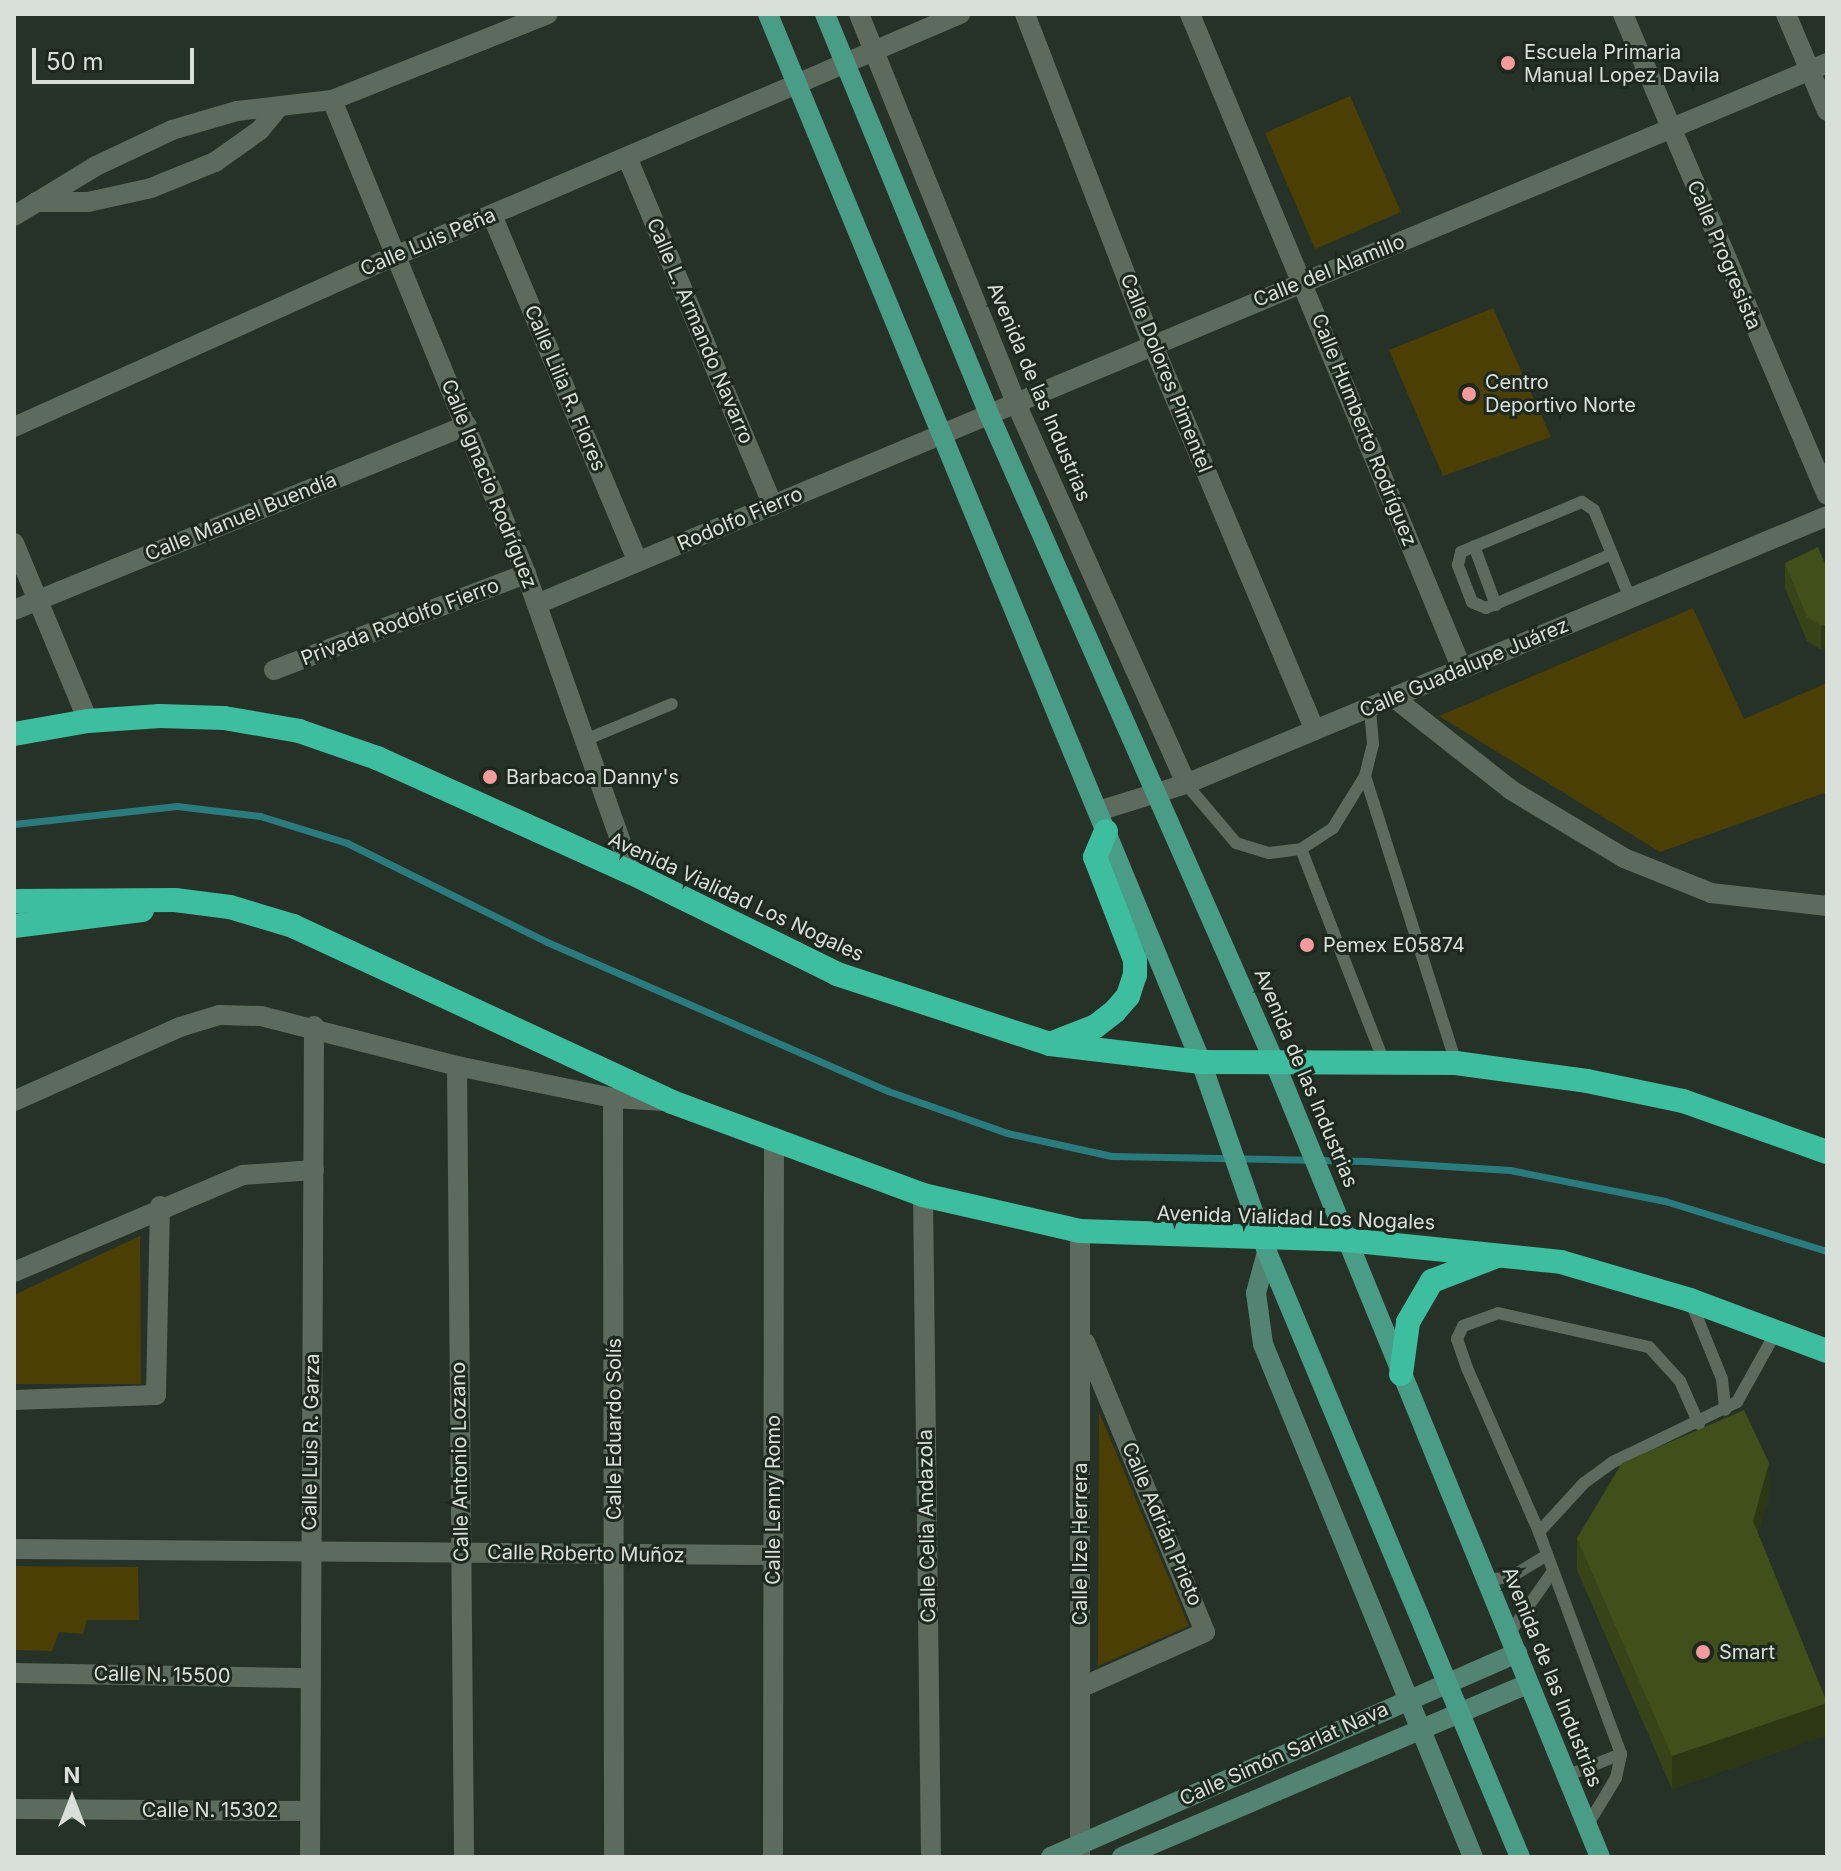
<!DOCTYPE html>
<meta charset="utf-8">
<style>
body{margin:0}
#map{position:relative;width:1841px;height:1871px;overflow:hidden;background:#263227;font-family:Inter,sans-serif}
div>[style]{position:absolute}
[style*='--x']{left:calc(var(--x)*1px);top:calc(var(--y)*1px);width:calc(var(--w)*1px);rotate:calc(var(--a)*1deg)}
.green>*{inset:0;background:#4b3f04}
.stream>*{height:7px;margin:-3.5px;padding:0 3.5px;transform-origin:3.5px;border-radius:3.5px;background:#2a7b7e}
.lane>*{height:12px;margin:-6px;padding:0 6px;transform-origin:6px;border-radius:6px;background:#5d6a5e}
.street>*{height:20px;margin:-10px;padding:0 10px;transform-origin:10px;border-radius:10px;background:#5d6a5e}
.secondary>*{height:20px;margin:-10px;padding:0 10px;transform-origin:10px;border-radius:10px;background:#538372}
.primary>*{height:20px;margin:-10px;padding:0 10px;transform-origin:10px;border-radius:10px;background:#499c85}
.highway>*{height:24px;margin:-12px;padding:0 12px;transform-origin:12px;border-radius:12px;background:#3cbe9f}
.wall>*{inset:0;background:#384417}
.shaded-wall>*{inset:0;background:#2e3713}
.building>*{inset:0;background:#414f1b}
.dots>*{width:22px;height:22px;translate:-50% -50%;box-sizing:border-box;border:4px solid #1d281e;border-radius:50%}
span{translate:-50% -50%;white-space:nowrap;text-align:center;line-height:1.15;-webkit-text-stroke:6px #1d281e;paint-order:stroke}
.poi-label{font-size:20px;color:#d9e0d9}
.left{translate:0 -50%;text-align:left}
.street-label{font-size:20px;color:#d9e0d9}
.frame{position:absolute;inset:0;border:16px solid #d9e0d9;pointer-events:none}
.north{position:absolute;left:32px;top:1759px;width:80px;height:80px;-webkit-text-stroke:6px #1d281e;paint-order:stroke;rotate:0deg;font-size:22px;font-weight:700;line-height:32px;text-align:center;color:#d9e0d9}
.north::after{content:'';display:block;margin:auto;width:28px;height:36px;background:#d9e0d9;clip-path:polygon(50% 0,100% 100%,50% 72%,0 100%)}
.scale{position:absolute;left:32px;top:48px;width:162px;height:36px;box-sizing:border-box;border:4px solid #d9e0d9;border-top:0;padding-left:10px;font-size:24px;line-height:28px;white-space:nowrap;color:#d9e0d9;-webkit-text-stroke:6px #1d281e;paint-order:stroke}
</style>
<div id="map">
<div class="green">
<i style="clip-path:polygon(1350px 96px,1401px 212px,1315px 249px,1265px 133px)"></i>
<i style="clip-path:polygon(1493px 308px,1551px 437px,1443px 476px,1389px 350px)"></i>
<i style="clip-path:polygon(1693px 608px,1744px 719px,1827px 683px,1827px 792px,1660px 852px,1439px 716px)"></i>
<i style="clip-path:polygon(140px 1236px,141px 1384px,14px 1384px,14px 1295px)"></i>
<i style="clip-path:polygon(1099px 1412px,1189px 1626px,1098px 1666px)"></i>
<i style="clip-path:polygon(14px 1566px,138px 1567px,139px 1620px,87px 1620px,83px 1634px,59px 1632px,52px 1651px,14px 1650px)"></i>
</div>
<div class="stream">
<i style="--x:14;--y:824;--w:164;--a:-6.3"></i>
<i style="--x:177;--y:806;--w:84;--a:6.9"></i>
<i style="--x:260;--y:816;--w:91;--a:17.2"></i>
<i style="--x:347;--y:843;--w:223;--a:26.3"></i>
<i style="--x:547;--y:942;--w:372;--a:23.6"></i>
<i style="--x:888;--y:1091;--w:126;--a:19.4"></i>
<i style="--x:1007;--y:1133;--w:107;--a:12.4"></i>
<i style="--x:1112;--y:1156;--w:254;--a:1.1"></i>
<i style="--x:1366;--y:1161;--w:144;--a:3.6"></i>
<i style="--x:1510;--y:1170;--w:158;--a:11.3"></i>
<i style="--x:1665;--y:1201;--w:170;--a:17.2"></i>
</div>
<div class="lane">
<i style="--x:1474;--y:546;--w:63;--a:69.6"></i>
<i style="--x:1612;--y:554;--w:137;--a:156.8"></i>
<i style="--x:1486;--y:608;--w:15;--a:-157"></i>
<i style="--x:1472;--y:602;--w:40;--a:-111"></i>
<i style="--x:1458;--y:565;--w:13;--a:-77"></i>
<i style="--x:1461;--y:552;--w:131;--a:-22.5"></i>
<i style="--x:1582;--y:502;--w:14;--a:34"></i>
<i style="--x:1594;--y:510;--w:95;--a:67.8"></i>
<i style="--x:585;--y:740;--w:94;--a:-22.5"></i>
<i style="--x:1365;--y:776;--w:301;--a:72.4"></i>
<i style="--x:1186;--y:784;--w:77;--a:49.7"></i>
<i style="--x:1236;--y:843;--w:34;--a:17"></i>
<i style="--x:1269;--y:853;--w:32;--a:-7"></i>
<i style="--x:1301;--y:849;--w:38;--a:-33"></i>
<i style="--x:1333;--y:828;--w:61;--a:-58.4"></i>
<i style="--x:1365;--y:776;--w:33;--a:-76"></i>
<i style="--x:1373;--y:744;--w:37;--a:-95"></i>
<i style="--x:1301;--y:849;--w:229;--a:68.7"></i>
<i style="--x:1690;--y:1300;--w:85;--a:67.9"></i>
<i style="--x:1722;--y:1379;--w:31;--a:84"></i>
<i style="--x:1539;--y:1532;--w:179;--a:-113.7"></i>
<i style="--x:1467;--y:1368;--w:31;--a:-109"></i>
<i style="--x:1457;--y:1339;--w:14;--a:-65"></i>
<i style="--x:1463;--y:1326;--w:37;--a:-20"></i>
<i style="--x:1498;--y:1313;--w:155;--a:12.7"></i>
<i style="--x:1649;--y:1347;--w:46;--a:47.6"></i>
<i style="--x:1680;--y:1381;--w:47;--a:66.2"></i>
<i style="--x:1487;--y:1580;--w:24;--a:-7"></i>
<i style="--x:1511;--y:1577;--w:42;--a:-31.4"></i>
<i style="--x:1509;--y:1634;--w:77;--a:-55.1"></i>
<i style="--x:1566;--y:1776;--w:59;--a:-21.8"></i>
<i style="--x:1587;--y:1826;--w:56;--a:-58.9"></i>
<i style="--x:1616;--y:1778;--w:25;--a:-78"></i>
<i style="--x:1621;--y:1754;--w:237;--a:-110.3"></i>
<i style="--x:1539;--y:1532;--w:67;--a:-47.4"></i>
<i style="--x:1584;--y:1483;--w:36;--a:-36"></i>
<i style="--x:1613;--y:1462;--w:138;--a:-25.8"></i>
<i style="--x:1737;--y:1402;--w:80;--a:-60.9"></i>
</div>
<div class="street">
<i style="--x:859;--y:14;--w:417;--a:68"></i>
<i style="--x:1015;--y:401;--w:419;--a:65.9"></i>
<i style="--x:1025;--y:14;--w:353;--a:68.9"></i>
<i style="--x:1152;--y:343;--w:420;--a:67.2"></i>
<i style="--x:1190;--y:14;--w:709;--a:67.45"></i>
<i style="--x:1623;--y:14;--w:522;--a:67.02"></i>
<i style="--x:1786;--y:14;--w:105;--a:67.1"></i>
<i style="--x:332;--y:100;--w:512;--a:67.74"></i>
<i style="--x:526;--y:574;--w:317;--a:70.5"></i>
<i style="--x:627;--y:157;--w:378;--a:67.3"></i>
<i style="--x:36;--y:202;--w:52;--a:0"></i>
<i style="--x:88;--y:202;--w:65;--a:-12.5"></i>
<i style="--x:151;--y:188;--w:69;--a:-22.1"></i>
<i style="--x:215;--y:162;--w:55;--a:-35.4"></i>
<i style="--x:260;--y:130;--w:28;--a:-51"></i>
<i style="--x:492;--y:215;--w:376;--a:67.2"></i>
<i style="--x:14;--y:216;--w:96;--a:-31.4"></i>
<i style="--x:96;--y:166;--w:84;--a:-25.3"></i>
<i style="--x:172;--y:130;--w:68;--a:-16.3"></i>
<i style="--x:237;--y:111;--w:96;--a:-6.6"></i>
<i style="--x:332;--y:100;--w:232;--a:-21.7"></i>
<i style="--x:14;--y:427;--w:418;--a:-24.2"></i>
<i style="--x:395;--y:256;--w:615;--a:-23.19"></i>
<i style="--x:14;--y:543;--w:193;--a:67.4"></i>
<i style="--x:537;--y:604;--w:1399;--a:-22.75"></i>
<i style="--x:14;--y:610;--w:489;--a:-22.2"></i>
<i style="--x:274;--y:670;--w:270;--a:-20.9"></i>
<i style="--x:1393;--y:697;--w:150;--a:38.2"></i>
<i style="--x:1511;--y:790;--w:132;--a:31"></i>
<i style="--x:1624;--y:858;--w:94;--a:21.9"></i>
<i style="--x:1711;--y:893;--w:117;--a:6.4"></i>
<i style="--x:1098;--y:811;--w:92;--a:-17.1"></i>
<i style="--x:1186;--y:784;--w:695;--a:-22.69"></i>
<i style="--x:457;--y:1066;--w:791;--a:89.49"></i>
<i style="--x:613;--y:1098;--w:759;--a:89.92"></i>
<i style="--x:14;--y:1101;--w:182;--a:-24"></i>
<i style="--x:180;--y:1027;--w:41;--a:-17.1"></i>
<i style="--x:219;--y:1015;--w:42;--a:1.4"></i>
<i style="--x:261;--y:1016;--w:202;--a:14.3"></i>
<i style="--x:457;--y:1066;--w:159;--a:11.6"></i>
<i style="--x:613;--y:1098;--w:51;--a:3.4"></i>
<i style="--x:923;--y:1195;--w:662;--a:89.31"></i>
<i style="--x:1080;--y:1231;--w:626;--a:90"></i>
<i style="--x:14;--y:1272;--w:249;--a:-23"></i>
<i style="--x:243;--y:1175;--w:71;--a:-4"></i>
<i style="--x:14;--y:1400;--w:142;--a:-2"></i>
<i style="--x:156;--y:1395;--w:189;--a:-88.8"></i>
<i style="--x:14;--y:1549;--w:759;--a:0.45"></i>
<i style="--x:14;--y:1673;--w:295;--a:1"></i>
<i style="--x:1080;--y:1688;--w:137;--a:-24.1"></i>
<i style="--x:1205;--y:1632;--w:313;--a:-112.5"></i>
<i style="--x:14;--y:1809;--w:296;--a:0.4"></i>
<i style="--x:310;--y:1857;--w:831;--a:-89.72"></i>
<i style="--x:773;--y:1857;--w:714;--a:-89.92"></i>
</div>
<div class="secondary">
<i style="--x:1267;--y:1252;--w:42;--a:105"></i>
<i style="--x:1256;--y:1293;--w:51;--a:82.2"></i>
<i style="--x:1263;--y:1344;--w:554;--a:67.74"></i>
<i style="--x:1051;--y:1857;--w:509;--a:-23.64"></i>
<i style="--x:1122;--y:1857;--w:441;--a:-23.1"></i>
</div>
<div class="primary">
<i style="--x:768;--y:14;--w:1134;--a:67.55"></i>
<i style="--x:1201;--y:1062;--w:201;--a:70.8"></i>
<i style="--x:1267;--y:1252;--w:656;--a:67.31"></i>
<i style="--x:825;--y:14;--w:430;--a:67.7"></i>
<i style="--x:988;--y:412;--w:709;--a:66.22"></i>
<i style="--x:1274;--y:1061;--w:860;--a:67.73"></i>
</div>
<div class="highway">
<i style="--x:14;--y:734;--w:75;--a:-10"></i>
<i style="--x:88;--y:721;--w:72;--a:-4"></i>
<i style="--x:160;--y:716;--w:64;--a:1.8"></i>
<i style="--x:224;--y:718;--w:76;--a:9.8"></i>
<i style="--x:299;--y:731;--w:83;--a:19.1"></i>
<i style="--x:377;--y:758;--w:280;--a:24.3"></i>
<i style="--x:632;--y:873;--w:229;--a:26.2"></i>
<i style="--x:837;--y:974;--w:224;--a:18.2"></i>
<i style="--x:1050;--y:1044;--w:152;--a:6.8"></i>
<i style="--x:1201;--y:1062;--w:255;--a:0.2"></i>
<i style="--x:1456;--y:1063;--w:132;--a:7.8"></i>
<i style="--x:1587;--y:1081;--w:98;--a:11.8"></i>
<i style="--x:1683;--y:1101;--w:153;--a:19.5"></i>
<i style="--x:14;--y:901;--w:161;--a:-0.4"></i>
<i style="--x:175;--y:900;--w:55;--a:7.3"></i>
<i style="--x:230;--y:907;--w:66;--a:16.8"></i>
<i style="--x:293;--y:926;--w:418;--a:24.9"></i>
<i style="--x:672;--y:1102;--w:268;--a:20.3"></i>
<i style="--x:923;--y:1195;--w:161;--a:12.9"></i>
<i style="--x:1080;--y:1231;--w:266;--a:1.9"></i>
<i style="--x:1346;--y:1240;--w:216;--a:5.8"></i>
<i style="--x:1561;--y:1262;--w:134;--a:16.4"></i>
<i style="--x:1690;--y:1300;--w:146;--a:20.4"></i>
<i style="--x:14;--y:926;--w:129;--a:-7.1"></i>
<i style="--x:1050;--y:1044;--w:49;--a:-21.4"></i>
<i style="--x:1096;--y:1026;--w:24;--a:-38"></i>
<i style="--x:1115;--y:1011;--w:20;--a:-49"></i>
<i style="--x:1128;--y:996;--w:22;--a:-72"></i>
<i style="--x:1135;--y:975;--w:15;--a:-90"></i>
<i style="--x:1135;--y:960;--w:110;--a:-111.2"></i>
<i style="--x:1095;--y:857;--w:28;--a:-67"></i>
<i style="--x:1401;--y:1374;--w:52;--a:-82.3"></i>
<i style="--x:1408;--y:1322;--w:48;--a:-59.7"></i>
<i style="--x:1432;--y:1281;--w:70;--a:-21"></i>
</div>
<div class="wall">
<i style="clip-path:polygon(1785px 563px,1827px 569px,1827px 648px,1821px 650px,1807px 641px,1785px 588px)"></i>
<i style="clip-path:polygon(1769px 1496px,1758px 1534px,1827px 1702px,1827px 1735px,1672px 1789px,1577px 1570px,1577px 1538px)"></i>
</div>
<div class="shaded-wall">
<i style="clip-path:polygon(1827px 624px,1827px 648px,1821px 650px,1821px 626px)"></i>
<i style="clip-path:polygon(1769px 1463px,1769px 1496px,1753px 1554px,1753px 1521px)"></i>
<i style="clip-path:polygon(1827px 1703px,1827px 1735px,1672px 1789px,1672px 1756px)"></i>
</div>
<div class="building">
<i style="clip-path:polygon(1818px 547px,1827px 569px,1827px 624px,1821px 626px,1807px 617px,1785px 563px)"></i>
<i style="clip-path:polygon(1744px 1410px,1769px 1463px,1753px 1521px,1827px 1703px,1672px 1756px,1577px 1538px,1622px 1463px)"></i>
</div>
<div class="dots">
<i style="left:1508px;top:63px;background:#f59b9b"></i>
<i style="left:1469px;top:394px;background:#f59b9b"></i>
<i style="left:490px;top:777px;background:#f59b9b"></i>
<i style="left:1307px;top:945px;background:#f59b9b"></i>
<i style="left:1703px;top:1652px;background:#f59b9b"></i>
</div>
<div class="poi-label">
<span class="left" style="left:1524px;top:64px">Escuela Primaria<br>Manual Lopez Davila</span>
<span class="left" style="left:1485px;top:394px">Centro<br>Deportivo Norte</span>
<span class="left" style="left:506px;top:777px">Barbacoa Danny's</span>
<span class="left" style="left:1323px;top:945px">Pemex E05874</span>
<span class="left" style="left:1719px;top:1652px">Smart</span>
</div>
<div class="street-label">
<span style="left:428px;top:242px;rotate:-23deg">Calle Luis Peña</span>
<span style="left:1724px;top:255px;rotate:67deg">Calle Progresista</span>
<span style="left:1329px;top:271px;rotate:-22deg">Calle del Alamillo</span>
<span style="left:700px;top:331px;rotate:67deg">Calle L. Armando Navarro</span>
<span style="left:1166px;top:373px;rotate:68deg">Calle Dolores Pimentel</span>
<span style="left:565px;top:388px;rotate:67deg">Calle Lilia R. Flores</span>
<span style="left:1039px;top:392px;rotate:67deg">Avenida de las Industrias</span>
<span style="left:1364px;top:430px;rotate:68deg">Calle Humberto Rodríguez</span>
<span style="left:489px;top:484px;rotate:68deg">Calle Ignacio Rodríguez</span>
<span style="left:241px;top:517px;rotate:-22deg">Calle Manuel Buendía</span>
<span style="left:740px;top:519px;rotate:-23deg">Rodolfo Fierro</span>
<span style="left:400px;top:622px;rotate:-21deg">Privada Rodolfo Fierro</span>
<span style="left:1464px;top:668px;rotate:-23deg">Calle Guadalupe Juárez</span>
<span style="left:736px;top:897px;rotate:25deg">Avenida Vialidad Los Nogales</span>
<span style="left:1306px;top:1078px;rotate:67deg">Avenida de las Industrias</span>
<span style="left:1296px;top:1218px;rotate:2deg">Avenida Vialidad Los Nogales</span>
<span style="left:614px;top:1429px;rotate:-90deg">Calle Eduardo Solís</span>
<span style="left:311px;top:1442px;rotate:-89deg">Calle Luis R. Garza</span>
<span style="left:460px;top:1462px;rotate:-91deg">Calle Antonio Lozano</span>
<span style="left:773px;top:1500px;rotate:-90deg">Calle Lenny Romo</span>
<span style="left:1162px;top:1524px;rotate:67deg">Calle Adrián Prieto</span>
<span style="left:927px;top:1526px;rotate:-91deg">Calle Celia Andazola</span>
<span style="left:1080px;top:1544px;rotate:-90deg">Calle Ilze Herrera</span>
<span style="left:586px;top:1554px;rotate:1deg">Calle Roberto Muñoz</span>
<span style="left:162px;top:1675px;rotate:1deg">Calle N. 15500</span>
<span style="left:1552px;top:1677px;rotate:68deg">Avenida de las Industrias</span>
<span style="left:1284px;top:1754px;rotate:-24deg">Calle Simón Sarlat Nava</span>
<span style="left:210px;top:1810px">Calle N. 15302</span>
</div>
<div class="frame"></div>
<div class="north">N</div>
<div class="scale">50 m</div>
</div>
